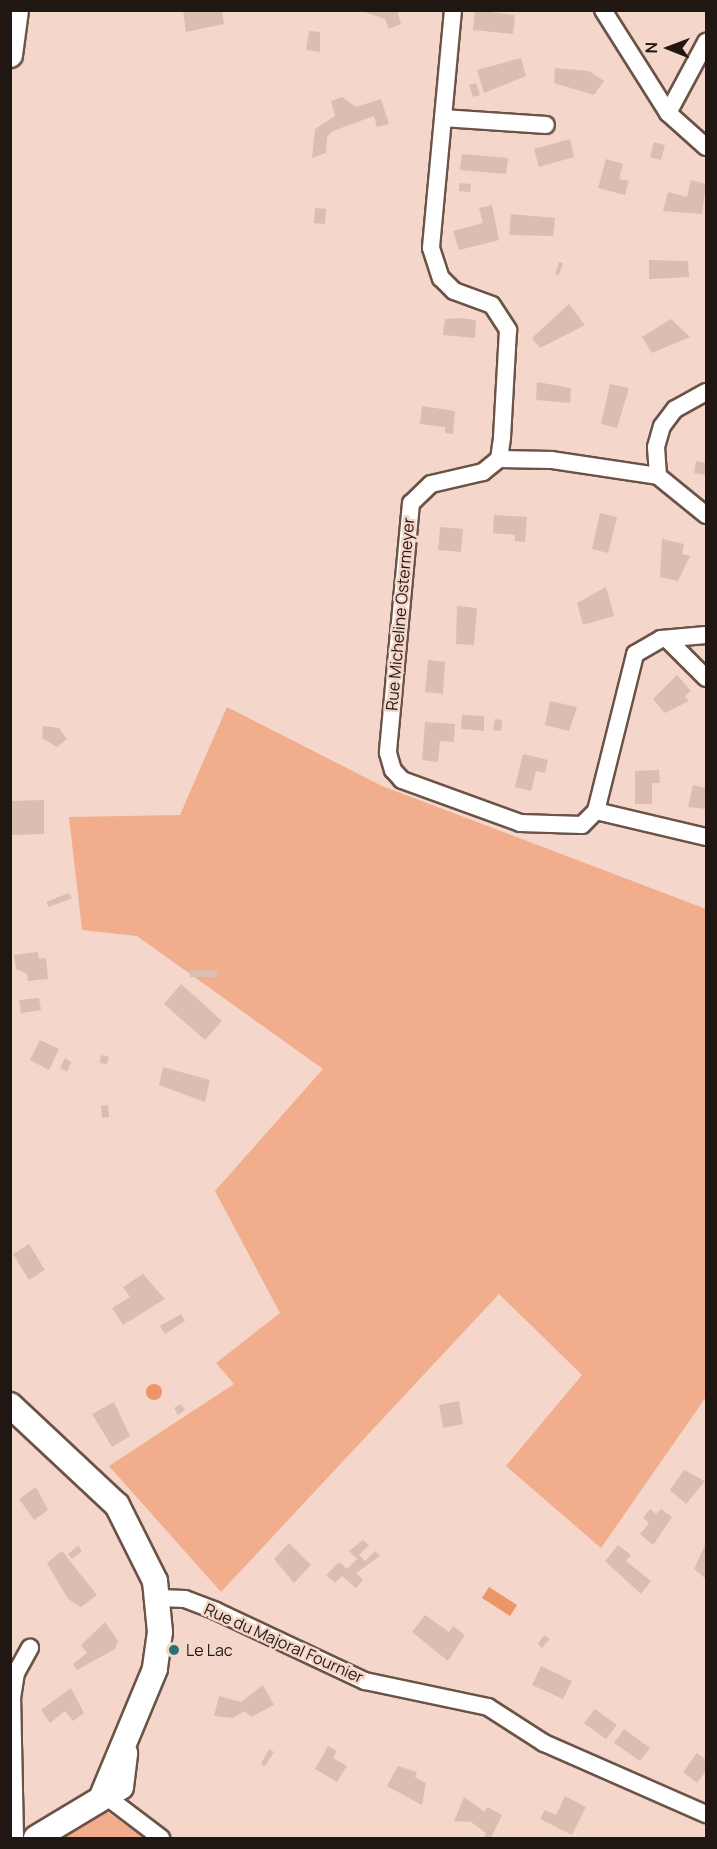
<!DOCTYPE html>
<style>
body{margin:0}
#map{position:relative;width:717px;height:1849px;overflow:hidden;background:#f4d7ca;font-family:Manrope,sans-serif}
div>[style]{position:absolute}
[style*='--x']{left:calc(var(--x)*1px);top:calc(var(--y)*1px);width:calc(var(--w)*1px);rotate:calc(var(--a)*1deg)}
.green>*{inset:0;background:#f1ad8c}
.water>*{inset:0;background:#ec9569}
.round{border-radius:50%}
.building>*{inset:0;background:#dabeb1}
.roads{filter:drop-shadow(2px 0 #6b5347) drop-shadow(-2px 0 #6b5347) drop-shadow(0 2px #6b5347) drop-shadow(0 -2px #6b5347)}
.minor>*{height:16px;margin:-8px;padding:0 8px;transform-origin:8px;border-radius:8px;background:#fff}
.secondary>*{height:24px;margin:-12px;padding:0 12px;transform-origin:12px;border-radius:12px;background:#fff}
.dots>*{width:16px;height:16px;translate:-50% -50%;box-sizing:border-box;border:3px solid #f4d7ca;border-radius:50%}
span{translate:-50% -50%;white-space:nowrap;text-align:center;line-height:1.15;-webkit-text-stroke:5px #f4d7ca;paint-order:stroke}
.street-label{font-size:16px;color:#201712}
.poi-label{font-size:16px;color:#201712}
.left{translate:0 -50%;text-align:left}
.frame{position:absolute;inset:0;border:12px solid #201712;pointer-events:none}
.north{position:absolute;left:639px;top:18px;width:60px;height:60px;-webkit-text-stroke:4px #f4d7ca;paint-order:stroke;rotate:271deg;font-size:16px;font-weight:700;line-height:24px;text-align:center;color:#201712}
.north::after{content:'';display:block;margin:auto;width:21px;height:27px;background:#201712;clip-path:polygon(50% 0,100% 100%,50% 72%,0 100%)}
</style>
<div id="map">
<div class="green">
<i style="clip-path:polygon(227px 707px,382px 786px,706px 909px,706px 1397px,601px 1548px,506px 1466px,582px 1375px,499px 1294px,221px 1592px,109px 1466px,234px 1384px,216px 1363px,280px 1313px,215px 1191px,323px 1069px,137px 936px,82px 930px,69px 817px,180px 815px)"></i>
<i style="clip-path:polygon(100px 1807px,145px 1838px,52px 1838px)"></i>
</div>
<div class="water">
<i class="round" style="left:146px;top:1384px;width:16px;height:16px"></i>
<i style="clip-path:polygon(489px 1587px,517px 1605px,510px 1616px,482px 1598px)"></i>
</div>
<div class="building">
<i style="clip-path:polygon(183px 10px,222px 10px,224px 24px,186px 32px)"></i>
<i style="clip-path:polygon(359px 10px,397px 10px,401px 24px,389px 29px,385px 19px)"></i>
<i style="clip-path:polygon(475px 10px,515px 15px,513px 34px,473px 30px)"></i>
<i style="clip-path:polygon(309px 31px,320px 32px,320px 52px,306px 50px)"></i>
<i style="clip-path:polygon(521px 58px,526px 76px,484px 93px,477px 70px)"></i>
<i style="clip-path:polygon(555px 68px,589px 71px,604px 81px,594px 95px,554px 83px)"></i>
<i style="clip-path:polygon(476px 83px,480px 95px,473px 97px,469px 85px)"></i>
<i style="clip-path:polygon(342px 97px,356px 107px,381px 99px,389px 124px,377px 127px,374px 116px,333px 131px,327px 137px,326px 153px,312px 158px,315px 129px,335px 116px,331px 101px)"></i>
<i style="clip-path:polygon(570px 139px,574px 157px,539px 167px,534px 149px)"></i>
<i style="clip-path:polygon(654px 142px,665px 145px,661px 160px,650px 157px)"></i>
<i style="clip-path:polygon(462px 154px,508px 158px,506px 174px,460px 170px)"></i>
<i style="clip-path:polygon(606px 159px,623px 164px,619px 179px,629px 181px,625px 195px,598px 188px)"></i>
<i style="clip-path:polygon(691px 180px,706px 184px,702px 214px,663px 211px,668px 192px,687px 197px)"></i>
<i style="clip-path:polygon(459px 183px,471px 184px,470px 192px,459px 191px)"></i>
<i style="clip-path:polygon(492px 205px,499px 240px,459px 250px,453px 231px,483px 223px,479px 208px)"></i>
<i style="clip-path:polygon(315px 208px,326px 209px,325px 224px,314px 223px)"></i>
<i style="clip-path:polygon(511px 214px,555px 218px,553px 236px,509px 235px)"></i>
<i style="clip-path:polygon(649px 260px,688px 261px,689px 277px,649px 279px)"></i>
<i style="clip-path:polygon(559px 262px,563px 263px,559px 275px,555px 274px)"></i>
<i style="clip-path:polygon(569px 304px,585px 325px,540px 348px,532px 338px)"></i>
<i style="clip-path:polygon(460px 318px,476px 320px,475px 338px,443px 335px,445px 319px)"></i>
<i style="clip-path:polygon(671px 319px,690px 337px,652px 353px,642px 337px)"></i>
<i style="clip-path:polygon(537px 382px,571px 388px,570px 403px,536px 400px)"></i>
<i style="clip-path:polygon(610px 384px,629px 388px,617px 428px,601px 424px)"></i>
<i style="clip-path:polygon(422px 406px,455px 411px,453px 434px,445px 433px,445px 427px,420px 424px)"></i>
<i style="clip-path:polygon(696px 461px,706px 463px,706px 475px,694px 473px)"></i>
<i style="clip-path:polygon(600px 513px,617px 517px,608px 553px,592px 549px)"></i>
<i style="clip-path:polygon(494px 515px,527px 517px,525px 542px,515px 541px,515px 535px,493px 533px)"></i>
<i style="clip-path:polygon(440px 527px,463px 529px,461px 552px,438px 550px)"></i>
<i style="clip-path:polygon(662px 539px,684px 544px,682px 554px,690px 556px,678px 581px,660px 577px)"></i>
<i style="clip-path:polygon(606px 587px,614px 616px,583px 625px,577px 603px)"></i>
<i style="clip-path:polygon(457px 606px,477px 608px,474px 645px,456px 644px)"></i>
<i style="clip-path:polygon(428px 660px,445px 662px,443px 694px,425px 692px)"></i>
<i style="clip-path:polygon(677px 675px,691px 691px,685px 696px,689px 701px,665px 713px,653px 699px)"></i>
<i style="clip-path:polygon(550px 701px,577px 707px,569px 731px,545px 725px)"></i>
<i style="clip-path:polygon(462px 715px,484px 716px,484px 731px,461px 729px)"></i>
<i style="clip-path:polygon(495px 719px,502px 720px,501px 731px,493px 730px)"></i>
<i style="clip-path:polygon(425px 722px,455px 724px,454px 742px,440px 741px,438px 762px,422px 760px)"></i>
<i style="clip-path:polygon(43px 726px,59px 728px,67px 739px,57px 747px,42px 738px)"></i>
<i style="clip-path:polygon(523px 754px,548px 760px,545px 773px,536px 771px,531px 791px,515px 787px)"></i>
<i style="clip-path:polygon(659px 770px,660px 783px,652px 783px,652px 804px,635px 804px,635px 771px)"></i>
<i style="clip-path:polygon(693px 785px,706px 788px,706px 809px,688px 807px)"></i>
<i style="clip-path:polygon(44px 800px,44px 834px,11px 835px,10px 801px)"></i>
<i style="clip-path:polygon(69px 893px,72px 898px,49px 907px,46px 902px)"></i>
<i style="clip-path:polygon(38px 952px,39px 959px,46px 958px,48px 979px,28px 981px,27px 974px,16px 969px,14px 955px)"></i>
<i style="clip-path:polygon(190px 970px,218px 970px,218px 977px,190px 977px)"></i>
<i style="clip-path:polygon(181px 984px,222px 1021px,205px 1040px,164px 1004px)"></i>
<i style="clip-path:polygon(39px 998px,41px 1010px,21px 1013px,19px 1000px)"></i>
<i style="clip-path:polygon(40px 1040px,59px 1049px,49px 1070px,30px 1060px)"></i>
<i style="clip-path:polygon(101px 1055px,109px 1057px,107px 1064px,100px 1063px)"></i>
<i style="clip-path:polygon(65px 1058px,71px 1062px,67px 1072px,60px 1068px)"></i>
<i style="clip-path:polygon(163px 1067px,210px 1080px,205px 1102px,159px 1085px)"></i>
<i style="clip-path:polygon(108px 1105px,109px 1117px,102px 1118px,101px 1106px)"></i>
<i style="clip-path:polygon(29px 1244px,45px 1270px,29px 1280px,13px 1254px)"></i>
<i style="clip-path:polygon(143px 1274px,165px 1299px,123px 1325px,112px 1308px,130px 1297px,123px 1287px)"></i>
<i style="clip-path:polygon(181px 1314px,185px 1321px,165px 1334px,160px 1326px)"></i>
<i style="clip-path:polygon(459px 1401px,463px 1424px,443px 1428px,439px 1405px)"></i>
<i style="clip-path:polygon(114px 1402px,130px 1436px,112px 1447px,92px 1414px)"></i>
<i style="clip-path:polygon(181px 1404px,185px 1410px,178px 1415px,174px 1408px)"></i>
<i style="clip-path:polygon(684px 1470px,705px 1481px,686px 1504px,670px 1490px)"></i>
<i style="clip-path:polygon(36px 1487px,48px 1510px,34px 1520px,19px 1499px)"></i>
<i style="clip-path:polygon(650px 1509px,656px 1514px,661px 1509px,672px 1517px,653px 1545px,640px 1534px,649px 1523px,643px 1518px)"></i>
<i style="clip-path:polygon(363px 1540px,369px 1545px,359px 1555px,365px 1561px,375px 1551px,380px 1556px,356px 1573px,363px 1580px,356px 1588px,342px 1576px,335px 1583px,326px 1575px,339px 1562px,347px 1569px,357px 1559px,349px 1551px)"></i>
<i style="clip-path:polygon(289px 1543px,311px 1565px,294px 1583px,274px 1559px)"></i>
<i style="clip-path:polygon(706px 1543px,706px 1579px,694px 1569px)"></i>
<i style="clip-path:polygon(618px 1545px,631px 1555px,626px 1561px,651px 1581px,641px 1594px,605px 1561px)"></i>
<i style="clip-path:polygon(78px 1546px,82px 1551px,72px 1559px,68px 1554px)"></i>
<i style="clip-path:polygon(62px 1551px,97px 1595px,81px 1607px,68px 1599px,47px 1563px)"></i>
<i style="clip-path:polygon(425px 1615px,449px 1632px,453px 1626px,465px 1635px,448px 1661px,412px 1632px)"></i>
<i style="clip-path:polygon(105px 1622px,118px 1641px,115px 1649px,77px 1670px,73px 1664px,87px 1653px,81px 1645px)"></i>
<i style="clip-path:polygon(544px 1635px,550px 1639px,542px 1648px,538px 1644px)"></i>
<i style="clip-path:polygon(541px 1666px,572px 1681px,563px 1699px,532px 1685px)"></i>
<i style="clip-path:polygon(263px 1685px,274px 1705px,251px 1717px,245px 1711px,233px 1718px,214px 1716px,219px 1696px,241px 1702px)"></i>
<i style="clip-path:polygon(71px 1688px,84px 1713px,73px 1721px,65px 1711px,50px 1723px,41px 1710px)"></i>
<i style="clip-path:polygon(595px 1709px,617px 1725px,606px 1739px,584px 1723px)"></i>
<i style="clip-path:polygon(624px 1729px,650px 1748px,640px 1761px,614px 1743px)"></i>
<i style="clip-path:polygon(328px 1746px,337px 1751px,333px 1758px,347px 1766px,337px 1782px,315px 1769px)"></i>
<i style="clip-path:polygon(269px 1749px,274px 1752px,265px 1766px,261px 1764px)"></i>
<i style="clip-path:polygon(697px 1753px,706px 1760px,706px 1771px,697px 1783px,683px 1772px)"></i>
<i style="clip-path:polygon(398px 1766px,417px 1772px,415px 1777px,426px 1783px,422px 1805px,387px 1786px)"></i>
<i style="clip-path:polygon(565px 1796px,586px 1807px,572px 1835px,540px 1819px,545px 1810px,556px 1815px)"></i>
<i style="clip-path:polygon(464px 1797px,485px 1812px,487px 1807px,502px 1815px,491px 1838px,483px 1838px,486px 1833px,471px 1822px,454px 1821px)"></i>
</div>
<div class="roads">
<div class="minor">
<i style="--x:453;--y:10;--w:239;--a:95.3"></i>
<i style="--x:431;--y:248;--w:32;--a:72"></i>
<i style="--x:441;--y:278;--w:18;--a:45"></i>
<i style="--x:454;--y:291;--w:40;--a:20.2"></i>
<i style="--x:492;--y:305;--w:30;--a:57"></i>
<i style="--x:508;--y:330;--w:108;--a:93.2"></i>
<i style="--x:502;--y:438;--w:21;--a:98"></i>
<i style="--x:499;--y:459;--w:21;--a:141"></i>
<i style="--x:483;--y:472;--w:53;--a:167"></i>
<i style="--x:431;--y:484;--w:28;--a:136"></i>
<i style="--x:411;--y:503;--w:251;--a:95.3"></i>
<i style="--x:388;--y:753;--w:18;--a:74"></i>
<i style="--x:393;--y:770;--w:13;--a:48"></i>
<i style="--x:402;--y:780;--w:126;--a:20"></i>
<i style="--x:520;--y:823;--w:62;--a:1.8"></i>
<i style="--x:582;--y:825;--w:20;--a:-45"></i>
<i style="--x:596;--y:811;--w:162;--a:-76"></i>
<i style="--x:635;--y:654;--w:30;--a:-30"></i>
<i style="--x:661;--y:639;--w:45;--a:-5.1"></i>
<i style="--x:603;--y:10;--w:122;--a:57.7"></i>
<i style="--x:668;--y:113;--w:51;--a:41.8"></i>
<i style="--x:668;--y:113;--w:81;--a:-61.8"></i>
<i style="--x:443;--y:118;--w:103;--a:3.9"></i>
<i style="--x:706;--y:392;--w:35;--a:151"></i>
<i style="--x:675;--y:409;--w:21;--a:127"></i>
<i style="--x:662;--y:426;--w:22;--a:106"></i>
<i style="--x:656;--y:447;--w:29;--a:86"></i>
<i style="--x:658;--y:476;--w:62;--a:39.1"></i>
<i style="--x:499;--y:459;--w:53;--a:1.1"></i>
<i style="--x:552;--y:460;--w:107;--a:8.6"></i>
<i style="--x:667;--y:639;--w:55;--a:45"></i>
<i style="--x:596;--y:811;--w:113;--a:13.3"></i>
<i style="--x:159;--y:1598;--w:26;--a:2"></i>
<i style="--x:185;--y:1599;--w:33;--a:21"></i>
<i style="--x:216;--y:1611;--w:165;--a:25.2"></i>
<i style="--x:365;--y:1681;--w:126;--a:11.9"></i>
<i style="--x:488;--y:1707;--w:67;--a:32.7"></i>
<i style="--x:544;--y:1743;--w:177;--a:23.7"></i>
<i style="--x:103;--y:1794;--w:73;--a:37.2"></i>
<i style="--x:15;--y:1838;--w:140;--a:-91.2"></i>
<i style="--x:12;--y:1698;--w:25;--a:-81"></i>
<i style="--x:16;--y:1673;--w:29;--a:-61"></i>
</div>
<div class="secondary">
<i style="--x:10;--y:55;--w:45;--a:-82.4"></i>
<i style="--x:10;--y:1405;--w:146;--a:43.1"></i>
<i style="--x:117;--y:1505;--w:85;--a:63.4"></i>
<i style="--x:155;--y:1581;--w:51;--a:84.4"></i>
<i style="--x:160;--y:1632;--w:37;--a:98"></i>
<i style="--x:155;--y:1669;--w:135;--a:112.6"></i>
<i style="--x:36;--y:1838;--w:99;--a:-31"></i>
<i style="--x:121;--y:1787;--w:34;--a:-83"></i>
</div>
</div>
<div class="dots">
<i style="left:174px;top:1650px;background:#277173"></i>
</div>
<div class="street-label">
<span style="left:400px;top:614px;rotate:-85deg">Rue Micheline Ostermeyer</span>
<span style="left:284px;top:1643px;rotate:24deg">Rue du Majoral Fournier</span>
</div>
<div class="poi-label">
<span class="left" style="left:186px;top:1650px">Le Lac</span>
</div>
<div class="frame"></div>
<div class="north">N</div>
</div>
